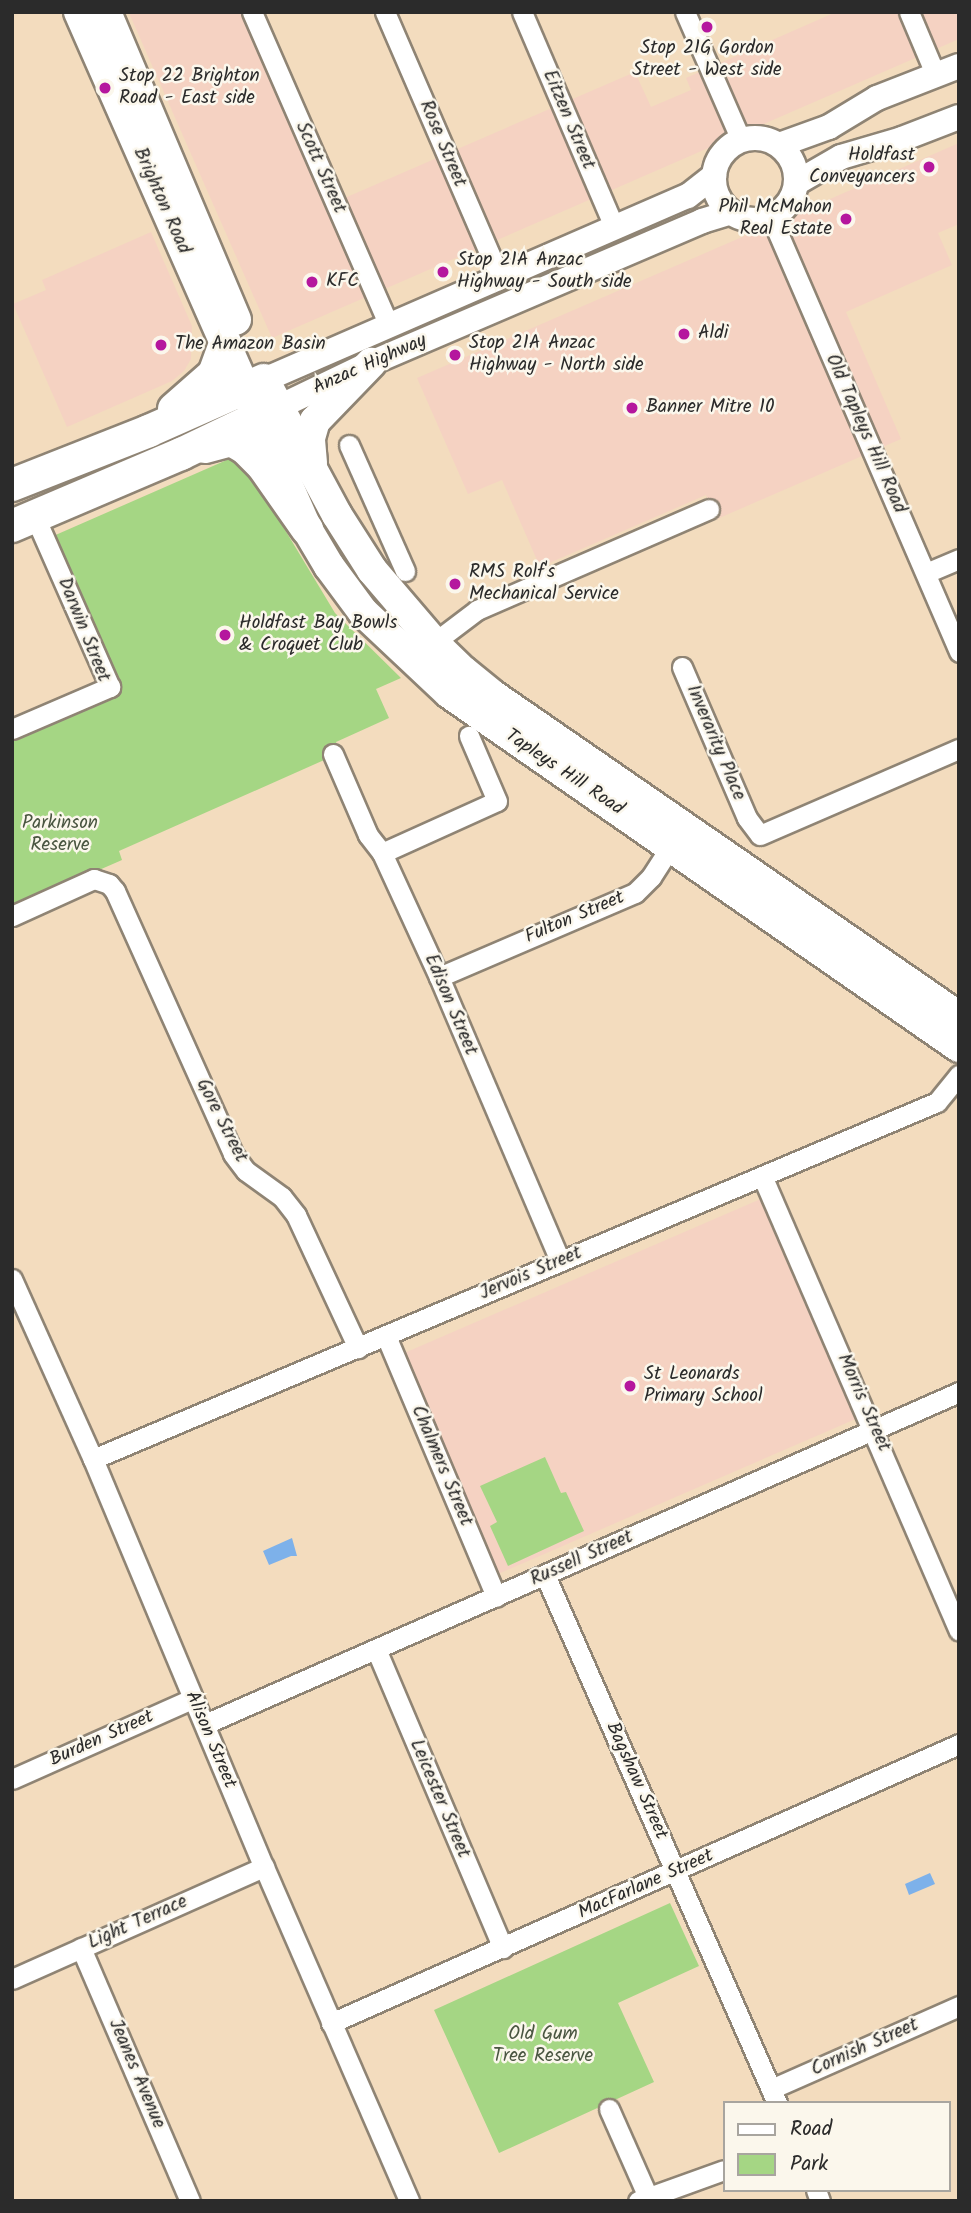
<!DOCTYPE html>
<style>
body{margin:0}
#map{position:relative;width:971px;height:2213px;overflow:hidden;background:#f3dcbe;font-family:Kalam,sans-serif}
div>[style]{position:absolute}
[style*='--x']{left:calc(var(--x)*1px);top:calc(var(--y)*1px);width:calc(var(--w)*1px);rotate:calc(var(--a)*1deg)}
.built>*{inset:0;background:#f5d2c2}
.green>*{inset:0;background:#a5d684}
.water>*{inset:0;background:#7db1ea}
.roads{filter:drop-shadow(2px 0 #8f8474) drop-shadow(-2px 0 #8f8474) drop-shadow(0 2px #8f8474) drop-shadow(0 -2px #8f8474)}
.minor>*{height:19px;margin:-9.5px;padding:0 9.5px;transform-origin:9.5px;border-radius:9.5px;background:#fff}
.tertiary>*{height:24px;margin:-12px;padding:0 12px;transform-origin:12px;border-radius:12px;background:#fff}
.tertiary>.ring{margin:-12px;padding:0;box-sizing:content-box;background:none;border:24px solid #fff;border-radius:50%}
.primary>*{height:30px;margin:-15px;padding:0 15px;transform-origin:15px;border-radius:15px;background:#fff}
.trunk>*{height:32px;margin:-16px;padding:0 16px;transform-origin:16px;border-radius:16px;background:#fff}
.dots>*{width:19px;height:19px;translate:-50% -50%;box-sizing:border-box;border:4px solid #fbf7ec;border-radius:50%}
span{translate:-50% -50%;white-space:nowrap;text-align:center;line-height:1.15;-webkit-text-stroke:5px #fbf7ec;paint-order:stroke}
.poi-label{font-size:19px;color:#2b2b2b}
.left{translate:0 -50%;text-align:left}
.right{translate:-100% -50%;text-align:right}
.street-label{font-size:19px;color:#2b2b2b}
.park-label{font-size:19px;color:#4a5641}
.frame{position:absolute;inset:0;border:14px solid #2b2b2b;pointer-events:none}
.legend{position:absolute;left:723px;top:2101px;width:228px;height:91px;box-sizing:border-box;background:#fbf7ec;border:2px solid #a8a59f;margin:0;padding:9px 12px;list-style:none;font-size:21px;color:#2b2b2b}
.legend li{display:flex;align-items:center;gap:14px;height:35px}
.legend b{width:35px;border:2px solid #a8a59f}
</style>
<div id="map">
<div class="built">
<i style="clip-path:polygon(258px 12px,340px 200px,635px 72px,651px 107px,691px 90px,686px 78px,836px 12px,959px 12px,959px 39px,272px 338px,129px 13px)"></i>
<i style="clip-path:polygon(959px 143px,959px 224px,938px 233px,952px 265px,846px 312px,901px 439px,717px 519px,706px 495px,540px 567px,502px 480px,468px 494px,417px 378px)"></i>
<i style="clip-path:polygon(151px 232px,192px 326px,191px 359px,184px 371px,172px 381px,67px 427px,13px 304px,46px 290px,42px 280px)"></i>
<i style="clip-path:polygon(763px 1198px,858px 1418px,498px 1574px,402px 1354px)"></i>
</div>
<div class="green">
<i style="clip-path:polygon(229px 459px,246px 465px,335px 613px,401px 678px,376px 689px,389px 718px,336px 742px,340px 753px,119px 851px,122px 860px,12px 908px,12px 739px,119px 692px,51px 537px)"></i>
<i style="clip-path:polygon(545px 1457px,561px 1493px,566px 1492px,584px 1531px,508px 1566px,490px 1526px,497px 1522px,480px 1486px)"></i>
<i style="clip-path:polygon(670px 1903px,699px 1966px,618px 2003px,654px 2082px,499px 2153px,434px 2010px)"></i>
</div>
<div class="water">
<i style="clip-path:polygon(292px 1538px,297px 1556px,291px 1556px,269px 1565px,263px 1551px)"></i>
<i style="clip-path:polygon(930px 1873px,935px 1884px,909px 1895px,905px 1884px)"></i>
</div>
<div class="roads">
<div class="minor">
<i style="--x:252;--y:12;--w:342;--a:66.4"></i>
<i style="--x:385;--y:12;--w:288;--a:66.6"></i>
<i style="--x:522;--y:12;--w:234;--a:66.8"></i>
<i style="--x:685;--y:12;--w:140;--a:66.4"></i>
<i style="--x:909;--y:12;--w:69;--a:67.1"></i>
<i style="--x:771;--y:217;--w:474;--a:66.6"></i>
<i style="--x:349;--y:445;--w:138;--a:66"></i>
<i style="--x:926;--y:573;--w:36;--a:-23"></i>
<i style="--x:429;--y:653;--w:23;--a:-50"></i>
<i style="--x:444;--y:635;--w:41;--a:-37.1"></i>
<i style="--x:477;--y:610;--w:253;--a:-23.5"></i>
<i style="--x:682;--y:667;--w:164;--a:66.7"></i>
<i style="--x:747;--y:818;--w:21;--a:53"></i>
<i style="--x:760;--y:835;--w:217;--a:-23.4"></i>
<i style="--x:12;--y:729;--w:107;--a:-23.2"></i>
<i style="--x:110;--y:687;--w:186;--a:-113.8"></i>
<i style="--x:333;--y:754;--w:88;--a:66.6"></i>
<i style="--x:368;--y:835;--w:23;--a:52"></i>
<i style="--x:382;--y:853;--w:136;--a:65.3"></i>
<i style="--x:439;--y:977;--w:309;--a:66.9"></i>
<i style="--x:382;--y:853;--w:126;--a:-24.3"></i>
<i style="--x:497;--y:801;--w:71;--a:-113.3"></i>
<i style="--x:12;--y:916;--w:90;--a:-24.3"></i>
<i style="--x:94;--y:879;--w:16;--a:18"></i>
<i style="--x:109;--y:884;--w:9;--a:49"></i>
<i style="--x:115;--y:891;--w:288;--a:65.8"></i>
<i style="--x:233;--y:1154;--w:21;--a:53"></i>
<i style="--x:246;--y:1171;--w:44;--a:35.8"></i>
<i style="--x:282;--y:1197;--w:23;--a:52"></i>
<i style="--x:296;--y:1215;--w:147;--a:65"></i>
<i style="--x:439;--y:977;--w:213;--a:-23.2"></i>
<i style="--x:635;--y:893;--w:23;--a:-45"></i>
<i style="--x:651;--y:877;--w:46;--a:-57.3"></i>
<i style="--x:763;--y:1178;--w:493;--a:66.6"></i>
<i style="--x:12;--y:1279;--w:197;--a:65.8"></i>
<i style="--x:93;--y:1459;--w:442;--a:67.3"></i>
<i style="--x:264;--y:1867;--w:364;--a:66.5"></i>
<i style="--x:386;--y:1336;--w:283;--a:67.1"></i>
<i style="--x:93;--y:1459;--w:916;--a:-22.93"></i>
<i style="--x:937;--y:1102;--w:35;--a:-51"></i>
<i style="--x:545;--y:1575;--w:577;--a:66.28"></i>
<i style="--x:376;--y:1649;--w:325;--a:67"></i>
<i style="--x:205;--y:1724;--w:824;--a:-23.76"></i>
<i style="--x:12;--y:1779;--w:197;--a:-24"></i>
<i style="--x:81;--y:1948;--w:275;--a:66.7"></i>
<i style="--x:12;--y:1979;--w:276;--a:-24"></i>
<i style="--x:331;--y:2023;--w:687;--a:-23.95"></i>
<i style="--x:771;--y:2089;--w:206;--a:-23.8"></i>
<i style="--x:609;--y:2109;--w:96;--a:66.1"></i>
<i style="--x:816;--y:2190;--w:12;--a:70"></i>
<i style="--x:638;--y:2201;--w:91;--a:-19.8"></i>
</div>
<div class="tertiary">
<i class="ring" style="left:714px;top:138px;width:58px;height:58px"></i>
<i style="--x:779;--y:145;--w:53;--a:-19.8"></i>
<i style="--x:829;--y:127;--w:56;--a:-31.1"></i>
<i style="--x:877;--y:98;--w:88;--a:-21.3"></i>
<i style="--x:796;--y:183;--w:52;--a:-30"></i>
<i style="--x:841;--y:157;--w:64;--a:-16.4"></i>
<i style="--x:902;--y:139;--w:61;--a:-21.1"></i>
<i style="--x:264;--y:380;--w:462;--a:-23.5"></i>
<i style="--x:688;--y:196;--w:33;--a:-38"></i>
<i style="--x:279;--y:407;--w:102;--a:-25.6"></i>
<i style="--x:371;--y:363;--w:360;--a:-23.2"></i>
<i style="--x:702;--y:221;--w:30;--a:-17"></i>
</div>
<div class="primary">
<i style="--x:79;--y:12;--w:565;--a:66.2"></i>
<i style="--x:307;--y:529;--w:43;--a:59.3"></i>
<i style="--x:329;--y:566;--w:57;--a:53.5"></i>
<i style="--x:363;--y:612;--w:118;--a:43.3"></i>
<i style="--x:449;--y:693;--w:621;--a:34.77"></i>
<i style="--x:106;--y:12;--w:334;--a:67.1"></i>
<i style="--x:268;--y:387;--w:145;--a:61.7"></i>
<i style="--x:337;--y:515;--w:65;--a:57.5"></i>
<i style="--x:372;--y:570;--w:99;--a:49.5"></i>
<i style="--x:436;--y:645;--w:37;--a:44"></i>
<i style="--x:463;--y:671;--w:36;--a:39"></i>
<i style="--x:491;--y:694;--w:569;--a:34.61"></i>
<i style="--x:312;--y:463;--w:25;--a:-95"></i>
<i style="--x:310;--y:438;--w:18;--a:-74"></i>
<i style="--x:315;--y:421;--w:81;--a:-46"></i>
</div>
<div class="trunk">
<i style="--x:174;--y:409;--w:53;--a:-41.2"></i>
<i style="--x:214;--y:374;--w:33;--a:-70"></i>
<i style="--x:205;--y:447;--w:27;--a:-15"></i>
<i style="--x:231;--y:440;--w:16;--a:30"></i>
<i style="--x:245;--y:448;--w:25;--a:45"></i>
<i style="--x:263;--y:466;--w:77;--a:55.1"></i>
<i style="--x:12;--y:485;--w:147;--a:-21.5"></i>
<i style="--x:149;--y:431;--w:126;--a:-23.9"></i>
<i style="--x:12;--y:526;--w:184;--a:-23.1"></i>
<i style="--x:181;--y:454;--w:109;--a:-25.6"></i>
</div>
</div>
<div class="dots">
<i style="left:707px;top:27px;background:#b5179e"></i>
<i style="left:105px;top:88px;background:#b5179e"></i>
<i style="left:929px;top:167px;background:#b5179e"></i>
<i style="left:846px;top:219px;background:#b5179e"></i>
<i style="left:443px;top:272px;background:#b5179e"></i>
<i style="left:312px;top:282px;background:#b5179e"></i>
<i style="left:684px;top:334px;background:#b5179e"></i>
<i style="left:161px;top:345px;background:#b5179e"></i>
<i style="left:455px;top:355px;background:#b5179e"></i>
<i style="left:632px;top:408px;background:#b5179e"></i>
<i style="left:455px;top:584px;background:#b5179e"></i>
<i style="left:225px;top:635px;background:#b5179e"></i>
<i style="left:630px;top:1386px;background:#b5179e"></i>
</div>
<div class="poi-label">
<span style="left:707px;top:60px">Stop 21G Gordon<br>Street - West side</span>
<span class="left" style="left:119px;top:88px">Stop 22 Brighton<br>Road - East side</span>
<span class="right" style="left:915px;top:167px">Holdfast<br>Conveyancers</span>
<span class="right" style="left:832px;top:219px">Phil McMahon<br>Real Estate</span>
<span class="left" style="left:457px;top:272px">Stop 21A Anzac<br>Highway - South side</span>
<span class="left" style="left:326px;top:282px">KFC</span>
<span class="left" style="left:698px;top:334px">Aldi</span>
<span class="left" style="left:469px;top:355px">Stop 21A Anzac<br>Highway - North side</span>
<span class="left" style="left:175px;top:345px">The Amazon Basin</span>
<span class="left" style="left:646px;top:408px">Banner Mitre 10</span>
<span class="left" style="left:469px;top:584px">RMS Rolf's<br>Mechanical Service</span>
<span class="left" style="left:239px;top:635px">Holdfast Bay Bowls<br>&amp; Croquet Club</span>
<span class="left" style="left:644px;top:1386px">St Leonards<br>Primary School</span>
</div>
<div class="street-label">
<span style="left:568px;top:120px;rotate:67deg">Eitzen Street</span>
<span style="left:442px;top:144px;rotate:67deg">Rose Street</span>
<span style="left:320px;top:168px;rotate:66deg">Scott Street</span>
<span style="left:161px;top:201px;rotate:66deg">Brighton Road</span>
<span style="left:370px;top:365px;rotate:-24deg">Anzac Highway</span>
<span style="left:865px;top:434px;rotate:66deg">Old Tapleys Hill Road</span>
<span style="left:83px;top:630px;rotate:68deg">Darwin Street</span>
<span style="left:715px;top:743px;rotate:67deg">Inverarity Place</span>
<span style="left:564px;top:773px;rotate:34deg">Tapleys Hill Road</span>
<span style="left:575px;top:918px;rotate:-23deg">Fulton Street</span>
<span style="left:450px;top:1005px;rotate:67deg">Edison Street</span>
<span style="left:221px;top:1121px;rotate:63deg">Gore Street</span>
<span style="left:531px;top:1274px;rotate:-23deg">Jervois Street</span>
<span style="left:863px;top:1403px;rotate:66deg">Morris Street</span>
<span style="left:441px;top:1466px;rotate:67deg">Chalmers Street</span>
<span style="left:582px;top:1559px;rotate:-24deg">Russell Street</span>
<span style="left:102px;top:1739px;rotate:-24deg">Burden Street</span>
<span style="left:210px;top:1740px;rotate:67deg">Alison Street</span>
<span style="left:636px;top:1781px;rotate:66deg">Bagshaw Street</span>
<span style="left:439px;top:1799px;rotate:67deg">Leicester Street</span>
<span style="left:646px;top:1885px;rotate:-24deg">MacFarlane Street</span>
<span style="left:138px;top:1923px;rotate:-24deg">Light Terrace</span>
<span style="left:865px;top:2048px;rotate:-24deg">Cornish Street</span>
<span style="left:136px;top:2074px;rotate:67deg">Jeanes Avenue</span>
</div>
<div class="park-label">
<span style="left:60px;top:835px">Parkinson<br>Reserve</span>
<span style="left:543px;top:2046px">Old Gum<br>Tree Reserve</span>
</div>
<div class="frame"></div>
<ul class="legend">
<li><b style="height:9px;background:#fff"></b>Road</li>
<li><b style="height:19px;background:#a5d684"></b>Park</li>
</ul>
</div>
